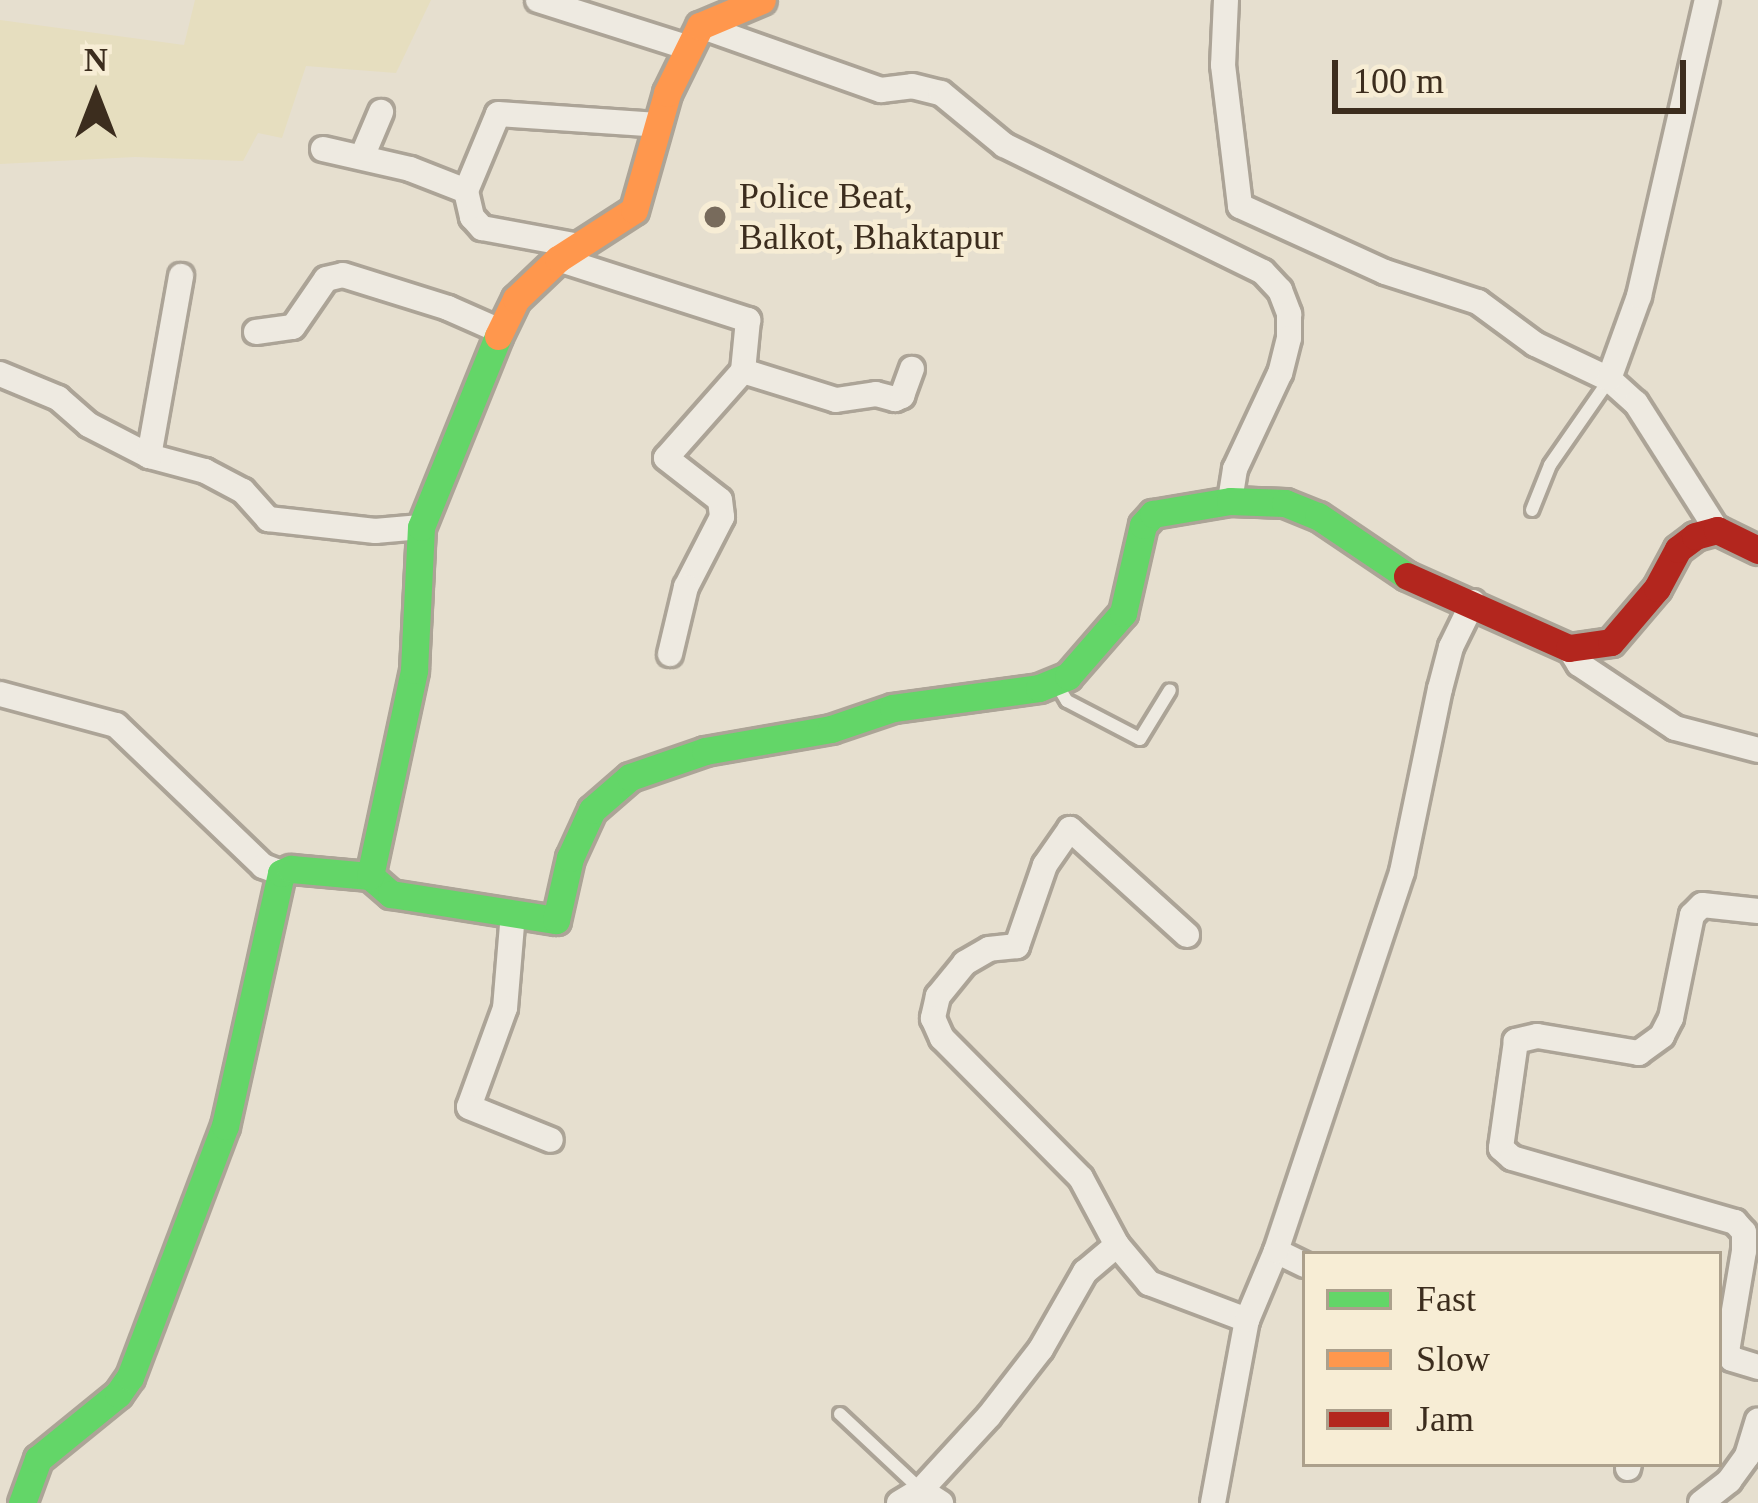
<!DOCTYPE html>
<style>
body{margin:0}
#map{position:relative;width:1758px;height:1503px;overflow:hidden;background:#e6dfcf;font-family:"Times New Roman",serif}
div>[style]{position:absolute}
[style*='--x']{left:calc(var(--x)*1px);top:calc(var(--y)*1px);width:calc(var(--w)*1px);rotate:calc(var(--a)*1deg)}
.farmland>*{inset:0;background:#e6debf}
.roads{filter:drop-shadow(3px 0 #aca497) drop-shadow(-3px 0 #aca497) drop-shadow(0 3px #aca497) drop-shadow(0 -3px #aca497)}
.lane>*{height:12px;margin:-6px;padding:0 6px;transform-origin:6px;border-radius:6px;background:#eeeae1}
.street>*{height:24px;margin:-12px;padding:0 12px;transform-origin:12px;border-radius:12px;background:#eeeae1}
.fast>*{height:27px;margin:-13.5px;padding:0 13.5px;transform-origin:13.5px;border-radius:13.5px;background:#63d668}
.slow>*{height:27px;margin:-13.5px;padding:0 13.5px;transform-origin:13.5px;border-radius:13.5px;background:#ff974d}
.jam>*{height:27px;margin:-13.5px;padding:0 13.5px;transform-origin:13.5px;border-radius:13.5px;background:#b3261e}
.dots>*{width:33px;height:33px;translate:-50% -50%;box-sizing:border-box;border:6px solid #f7edd5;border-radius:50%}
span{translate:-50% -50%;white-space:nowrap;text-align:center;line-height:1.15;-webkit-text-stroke:9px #f7edd5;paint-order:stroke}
.poi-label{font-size:36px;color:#3c2d1e}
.left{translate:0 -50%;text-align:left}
.legend{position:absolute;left:1302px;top:1251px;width:420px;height:216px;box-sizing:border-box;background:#f7edd5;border:3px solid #aca08c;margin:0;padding:15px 21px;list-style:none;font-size:36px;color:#3c2d1e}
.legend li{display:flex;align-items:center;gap:24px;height:60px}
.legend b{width:60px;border:3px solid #aca08c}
.north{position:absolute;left:36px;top:36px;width:120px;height:120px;-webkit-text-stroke:9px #f7edd5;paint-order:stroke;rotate:0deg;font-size:33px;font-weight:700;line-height:48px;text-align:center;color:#3c2d1e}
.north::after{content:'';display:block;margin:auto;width:42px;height:54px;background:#3c2d1e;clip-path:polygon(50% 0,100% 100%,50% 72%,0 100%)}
.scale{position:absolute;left:1332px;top:60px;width:354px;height:54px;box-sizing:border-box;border:6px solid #3c2d1e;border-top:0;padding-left:15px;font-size:36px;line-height:42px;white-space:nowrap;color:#3c2d1e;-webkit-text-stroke:9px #f7edd5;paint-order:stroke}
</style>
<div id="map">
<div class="farmland">
<i style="clip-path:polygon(195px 0,431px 0,396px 73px,306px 66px,282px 138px,258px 133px,243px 161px,135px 157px,0 164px,0 20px,184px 45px)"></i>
</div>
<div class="roads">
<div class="lane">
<i style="--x:1532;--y:510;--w:48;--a:-68.2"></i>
<i style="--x:1550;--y:465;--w:103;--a:-55.2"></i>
<i style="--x:1056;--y:683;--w:21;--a:59"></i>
<i style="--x:1067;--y:701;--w:82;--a:27.5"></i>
<i style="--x:1140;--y:739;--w:57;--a:-58.5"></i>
<i style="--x:840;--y:1414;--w:111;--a:43.2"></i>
</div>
<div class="street">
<i style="--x:538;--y:0;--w:155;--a:17.6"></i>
<i style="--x:1226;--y:0;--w:65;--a:92.6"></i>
<i style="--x:1223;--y:65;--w:142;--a:83.1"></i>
<i style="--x:1240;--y:206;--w:159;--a:24.5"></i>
<i style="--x:1385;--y:272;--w:98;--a:17.9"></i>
<i style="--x:1478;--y:302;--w:71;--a:36.4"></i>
<i style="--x:1535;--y:344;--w:82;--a:25.3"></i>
<i style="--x:1609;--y:379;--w:36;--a:42"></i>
<i style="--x:1636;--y:403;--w:151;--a:57.5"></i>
<i style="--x:700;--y:26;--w:192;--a:19.5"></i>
<i style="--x:881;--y:90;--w:31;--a:-7"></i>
<i style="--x:912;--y:86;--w:30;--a:14"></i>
<i style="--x:941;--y:93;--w:82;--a:39.5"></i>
<i style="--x:1004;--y:145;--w:288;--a:26.1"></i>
<i style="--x:1263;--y:272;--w:25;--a:47"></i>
<i style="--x:1280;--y:290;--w:26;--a:69"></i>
<i style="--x:1289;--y:314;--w:24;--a:90"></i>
<i style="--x:1289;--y:338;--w:36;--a:104"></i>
<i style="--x:1280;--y:373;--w:106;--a:115.1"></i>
<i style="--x:1235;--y:469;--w:32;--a:99"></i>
<i style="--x:323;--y:149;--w:89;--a:12.9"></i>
<i style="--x:410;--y:169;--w:60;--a:21.4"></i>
<i style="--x:466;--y:191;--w:27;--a:77"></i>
<i style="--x:472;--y:217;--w:15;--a:48"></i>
<i style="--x:482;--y:228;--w:99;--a:10.5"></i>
<i style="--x:362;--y:157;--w:49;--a:-67.1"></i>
<i style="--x:466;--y:191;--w:83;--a:-67.4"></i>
<i style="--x:498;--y:114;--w:160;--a:3.9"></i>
<i style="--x:558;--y:259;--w:200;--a:17.8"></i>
<i style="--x:748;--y:320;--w:51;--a:95.6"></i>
<i style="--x:743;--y:371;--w:116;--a:131.5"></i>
<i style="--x:666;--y:458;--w:68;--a:37.9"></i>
<i style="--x:720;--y:500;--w:17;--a:83"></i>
<i style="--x:722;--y:517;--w:79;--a:117.2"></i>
<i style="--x:686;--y:587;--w:69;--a:103.4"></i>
<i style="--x:256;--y:332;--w:37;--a:-8"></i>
<i style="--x:293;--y:327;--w:58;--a:-55.5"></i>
<i style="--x:326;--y:279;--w:17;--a:-13"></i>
<i style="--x:343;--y:275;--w:110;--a:17.4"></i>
<i style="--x:448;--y:308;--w:57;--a:23.9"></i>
<i style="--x:743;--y:371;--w:97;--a:17.3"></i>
<i style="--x:836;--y:400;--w:40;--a:-8.5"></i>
<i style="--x:876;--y:394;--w:20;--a:15"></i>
<i style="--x:895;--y:399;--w:8;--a:-23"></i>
<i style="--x:902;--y:396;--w:29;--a:-70"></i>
<i style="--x:0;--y:374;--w:63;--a:22.5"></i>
<i style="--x:58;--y:398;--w:41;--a:41.1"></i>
<i style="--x:89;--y:425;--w:68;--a:27.3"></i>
<i style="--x:149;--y:456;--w:58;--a:15"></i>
<i style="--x:205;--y:471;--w:43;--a:27.8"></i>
<i style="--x:243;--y:491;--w:38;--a:48"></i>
<i style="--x:268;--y:519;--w:108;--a:6.4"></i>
<i style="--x:375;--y:531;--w:46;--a:-5"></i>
<i style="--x:1609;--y:379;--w:88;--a:-70.1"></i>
<i style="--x:1639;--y:296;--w:304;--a:-77.1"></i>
<i style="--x:149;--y:456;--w:183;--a:-79.9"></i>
<i style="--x:1569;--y:648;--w:19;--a:58"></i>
<i style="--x:1579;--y:664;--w:115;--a:33.7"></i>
<i style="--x:1675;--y:728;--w:86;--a:14.8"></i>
<i style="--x:0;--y:694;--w:120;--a:15"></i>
<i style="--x:116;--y:725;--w:204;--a:43.8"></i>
<i style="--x:263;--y:866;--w:19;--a:21"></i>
<i style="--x:1758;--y:911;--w:56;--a:-173.9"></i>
<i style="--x:1702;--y:905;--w:14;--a:135"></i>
<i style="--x:1692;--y:915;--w:105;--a:101.5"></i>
<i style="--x:1671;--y:1018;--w:20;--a:117"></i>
<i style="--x:1662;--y:1036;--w:29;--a:144"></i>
<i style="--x:1639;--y:1053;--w:103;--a:-170.5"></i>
<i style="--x:1537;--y:1036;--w:22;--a:167"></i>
<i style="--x:1516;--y:1041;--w:108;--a:98"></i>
<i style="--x:1501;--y:1148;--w:15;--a:42"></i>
<i style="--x:1512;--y:1158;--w:232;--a:16"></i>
<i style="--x:1735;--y:1222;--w:13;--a:48"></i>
<i style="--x:1744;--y:1232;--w:19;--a:90"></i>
<i style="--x:1744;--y:1251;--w:101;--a:99.6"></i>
<i style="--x:1727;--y:1351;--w:9;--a:58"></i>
<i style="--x:1732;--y:1359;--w:27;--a:17"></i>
<i style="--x:513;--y:913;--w:95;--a:94.8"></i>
<i style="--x:505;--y:1008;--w:105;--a:110"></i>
<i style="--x:469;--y:1107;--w:88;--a:21.9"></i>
<i style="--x:1187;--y:935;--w:158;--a:-137.8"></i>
<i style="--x:1070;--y:829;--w:44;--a:124.8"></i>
<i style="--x:1045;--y:865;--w:86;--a:109.1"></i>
<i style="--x:1017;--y:946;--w:28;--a:174"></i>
<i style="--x:989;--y:949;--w:28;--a:150"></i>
<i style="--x:965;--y:963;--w:43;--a:129.3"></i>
<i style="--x:938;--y:996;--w:23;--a:103"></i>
<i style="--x:933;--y:1018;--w:22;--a:66"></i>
<i style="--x:942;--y:1038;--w:197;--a:45.2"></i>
<i style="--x:1081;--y:1178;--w:76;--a:61.8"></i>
<i style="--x:1117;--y:1245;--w:50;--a:49.9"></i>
<i style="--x:1149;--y:1283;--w:105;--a:20.7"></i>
<i style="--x:1276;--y:1251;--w:32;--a:26"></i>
<i style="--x:1628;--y:1468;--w:4;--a:-76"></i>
<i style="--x:921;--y:1490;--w:100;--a:-47.4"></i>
<i style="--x:989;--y:1416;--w:85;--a:-52.2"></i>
<i style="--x:1041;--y:1349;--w:89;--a:-60.3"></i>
<i style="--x:1085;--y:1272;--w:42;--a:-40.2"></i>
<i style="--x:899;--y:1503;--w:26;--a:-31"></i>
<i style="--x:921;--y:1490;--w:24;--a:33"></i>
<i style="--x:1213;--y:1503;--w:186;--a:-79.5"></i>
<i style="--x:1247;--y:1320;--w:75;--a:-67.2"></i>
<i style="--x:1276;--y:1251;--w:399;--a:-71.6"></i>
<i style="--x:1402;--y:872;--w:187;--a:-78.3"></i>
<i style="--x:1440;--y:689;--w:43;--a:-75.3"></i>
<i style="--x:1451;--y:647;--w:50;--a:-63.9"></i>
<i style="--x:1701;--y:1503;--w:36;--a:-38"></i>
<i style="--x:1729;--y:1481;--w:31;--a:-54"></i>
<i style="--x:1747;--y:1456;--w:37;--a:-73"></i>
</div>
<div class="fast">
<i style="--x:370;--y:876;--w:28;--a:41"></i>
<i style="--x:391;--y:894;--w:167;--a:9"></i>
<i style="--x:556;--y:920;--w:64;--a:-77.3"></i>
<i style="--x:570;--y:858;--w:53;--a:-65.4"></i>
<i style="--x:592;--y:810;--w:50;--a:-41"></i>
<i style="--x:630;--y:777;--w:79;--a:-19.1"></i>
<i style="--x:705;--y:751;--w:128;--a:-9.9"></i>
<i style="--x:831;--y:729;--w:65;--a:-18.7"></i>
<i style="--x:893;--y:708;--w:147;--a:-7.8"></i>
<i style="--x:1039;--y:688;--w:31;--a:-22"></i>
<i style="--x:1068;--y:676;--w:84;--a:-48.9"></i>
<i style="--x:1123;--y:613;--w:90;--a:-77.2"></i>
<i style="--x:1143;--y:525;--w:15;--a:-48"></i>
<i style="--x:1153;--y:514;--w:78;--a:-9.6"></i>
<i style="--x:1230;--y:501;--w:55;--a:2.1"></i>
<i style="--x:1285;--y:503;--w:35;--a:22"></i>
<i style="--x:1318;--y:516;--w:107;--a:34"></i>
<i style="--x:22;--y:1503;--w:47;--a:-70"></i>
<i style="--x:38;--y:1459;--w:103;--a:-39.1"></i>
<i style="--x:118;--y:1394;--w:21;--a:-55"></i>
<i style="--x:130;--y:1377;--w:268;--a:-69.3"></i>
<i style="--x:225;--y:1126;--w:259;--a:-77.5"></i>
<i style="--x:281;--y:873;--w:11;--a:-22"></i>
<i style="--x:291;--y:869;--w:79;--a:5.1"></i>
<i style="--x:370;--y:876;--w:211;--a:-77.9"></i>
<i style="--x:414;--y:670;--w:143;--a:-87.2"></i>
<i style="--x:421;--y:527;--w:206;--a:-68"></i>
</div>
<div class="slow">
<i style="--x:498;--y:336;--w:41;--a:-64.1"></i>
<i style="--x:516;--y:299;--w:58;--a:-43.6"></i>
<i style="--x:558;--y:259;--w:90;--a:-32.8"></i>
<i style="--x:634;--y:210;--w:122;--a:-74.2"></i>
<i style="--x:667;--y:93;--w:75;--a:-63.8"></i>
<i style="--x:700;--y:26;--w:67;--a:-22.8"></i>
</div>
<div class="jam">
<i style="--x:1407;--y:576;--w:177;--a:24"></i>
<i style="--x:1569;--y:648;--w:42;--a:-8.1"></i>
<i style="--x:1611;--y:642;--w:71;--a:-49.6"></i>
<i style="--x:1657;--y:588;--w:44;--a:-61.7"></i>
<i style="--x:1678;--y:549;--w:21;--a:-37"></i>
<i style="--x:1695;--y:536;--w:23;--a:-15"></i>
<i style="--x:1717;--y:530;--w:46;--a:26"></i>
</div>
</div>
<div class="dots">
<i style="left:715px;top:217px;background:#786b5c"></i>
</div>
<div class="poi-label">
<span class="left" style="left:739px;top:217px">Police Beat,<br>Balkot, Bhaktapur</span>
</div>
<ul class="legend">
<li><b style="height:15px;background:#63d668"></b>Fast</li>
<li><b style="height:15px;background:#ff974d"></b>Slow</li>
<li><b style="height:15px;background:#b3261e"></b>Jam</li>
</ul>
<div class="north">N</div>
<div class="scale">100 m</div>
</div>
